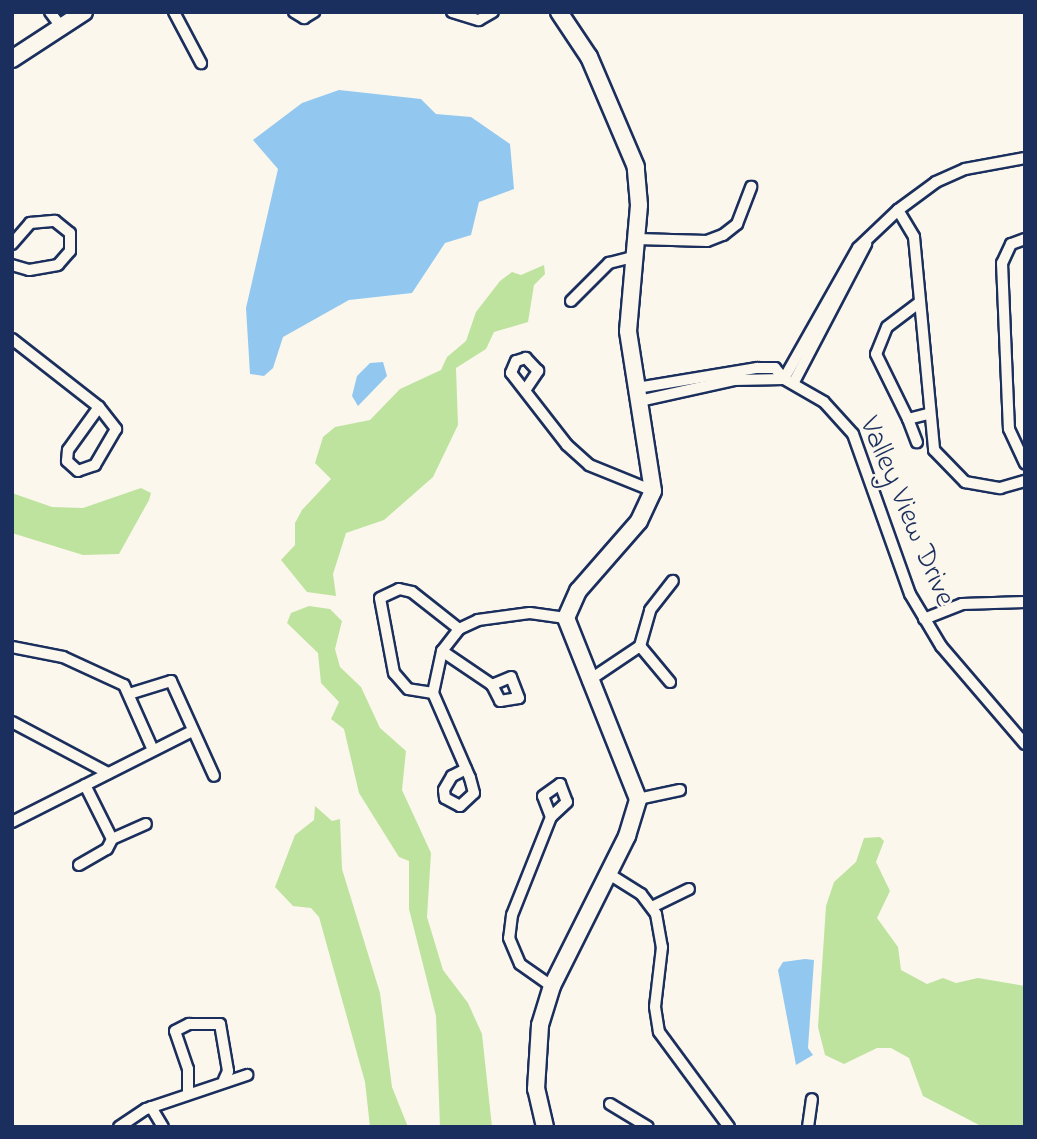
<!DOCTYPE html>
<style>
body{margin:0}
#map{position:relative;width:1037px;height:1139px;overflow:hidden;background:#fbf7ec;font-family:"Indie Flower",sans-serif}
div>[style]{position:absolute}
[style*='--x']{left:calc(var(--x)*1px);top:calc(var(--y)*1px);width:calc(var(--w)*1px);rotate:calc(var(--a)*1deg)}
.green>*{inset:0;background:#bee39e}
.water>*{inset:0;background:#92c7f0}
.roads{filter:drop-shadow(2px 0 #1b2f5e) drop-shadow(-2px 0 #1b2f5e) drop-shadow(0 2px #1b2f5e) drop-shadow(0 -2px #1b2f5e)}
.street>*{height:10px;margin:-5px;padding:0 5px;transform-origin:5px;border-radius:5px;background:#fbf7ec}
.secondary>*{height:16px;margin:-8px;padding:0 8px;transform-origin:8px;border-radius:8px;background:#fbf7ec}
span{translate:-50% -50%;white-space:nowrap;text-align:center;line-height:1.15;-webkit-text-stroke:5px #fbf7ec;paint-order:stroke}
.street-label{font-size:30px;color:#1b2f5e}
.frame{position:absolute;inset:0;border:14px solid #1b2f5e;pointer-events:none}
</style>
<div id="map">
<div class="green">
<i style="clip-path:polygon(544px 265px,545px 274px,534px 285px,528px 322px,494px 332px,486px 349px,456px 368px,458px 425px,433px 477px,384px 520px,346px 533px,333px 574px,336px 596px,307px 592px,281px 560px,295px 545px,295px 523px,302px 510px,331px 479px,315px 463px,323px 437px,335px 427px,370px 420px,400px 389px,441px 370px,447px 357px,466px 341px,476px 312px,500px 281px,512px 272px,521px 275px)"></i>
<i style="clip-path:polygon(141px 488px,151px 493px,149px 500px,119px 554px,83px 555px,12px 533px,12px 493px,52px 507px,83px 508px)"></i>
<i style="clip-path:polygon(309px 606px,330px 609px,342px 621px,335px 649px,340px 667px,361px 687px,380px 728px,406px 751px,402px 790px,431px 853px,427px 917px,443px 970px,468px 1003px,482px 1034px,492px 1127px,440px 1127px,436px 1016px,409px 909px,409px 861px,399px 857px,359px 793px,344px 729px,331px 719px,339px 702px,321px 683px,318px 653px,287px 623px,291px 613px)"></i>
<i style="clip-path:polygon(315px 806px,332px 821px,340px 819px,342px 869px,380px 993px,392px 1087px,408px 1127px,370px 1127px,365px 1082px,319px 917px,311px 908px,293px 906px,275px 887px,295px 835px,314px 820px)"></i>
<i style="clip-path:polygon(880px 837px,884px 841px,876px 862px,890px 891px,877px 918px,898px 947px,901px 970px,927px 984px,943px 978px,956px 983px,978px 978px,1025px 986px,1025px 1127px,983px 1127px,923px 1096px,909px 1058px,891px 1048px,877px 1048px,844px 1064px,825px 1055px,818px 1027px,826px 906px,834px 882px,856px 862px,864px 838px)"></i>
</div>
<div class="water">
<i style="clip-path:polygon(339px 90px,421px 99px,436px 114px,471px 117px,510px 144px,514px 189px,479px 202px,471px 235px,445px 243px,412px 293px,349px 300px,283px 337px,273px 368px,264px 376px,250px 374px,246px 308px,278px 169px,253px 140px,302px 103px)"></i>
<i style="clip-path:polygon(383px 362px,387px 376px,358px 406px,352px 396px,357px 376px,370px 363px)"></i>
<i style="clip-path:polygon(805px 959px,814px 960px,808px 1048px,813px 1055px,796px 1065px,778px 970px,783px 962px)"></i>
</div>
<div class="roads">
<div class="street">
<i style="--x:50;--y:12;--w:20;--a:53"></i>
<i style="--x:174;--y:12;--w:58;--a:62.1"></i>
<i style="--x:294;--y:12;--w:12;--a:31"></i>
<i style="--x:304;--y:18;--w:12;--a:-31"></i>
<i style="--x:452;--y:12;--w:28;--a:17"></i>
<i style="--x:479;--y:20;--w:16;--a:-30"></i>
<i style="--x:1025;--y:158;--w:61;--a:169.6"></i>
<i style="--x:965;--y:169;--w:32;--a:156"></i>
<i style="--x:936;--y:182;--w:47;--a:143.6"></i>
<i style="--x:898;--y:210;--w:55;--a:136.5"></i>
<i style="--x:858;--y:248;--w:150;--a:119.5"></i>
<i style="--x:784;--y:379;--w:46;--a:29.9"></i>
<i style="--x:824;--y:402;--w:43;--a:47.8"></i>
<i style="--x:853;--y:434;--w:170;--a:70.4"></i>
<i style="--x:910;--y:594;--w:61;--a:59.2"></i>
<i style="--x:941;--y:646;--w:129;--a:49.4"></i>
<i style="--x:898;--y:210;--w:31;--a:59"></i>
<i style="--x:914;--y:237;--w:214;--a:84.6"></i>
<i style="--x:934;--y:450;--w:45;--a:45.9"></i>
<i style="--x:965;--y:482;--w:36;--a:10"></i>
<i style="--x:1000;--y:488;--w:26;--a:-16"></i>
<i style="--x:637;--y:239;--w:70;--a:1.6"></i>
<i style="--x:707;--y:241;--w:17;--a:-21"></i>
<i style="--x:723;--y:235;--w:18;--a:-38"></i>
<i style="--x:737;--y:224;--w:40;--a:-69"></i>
<i style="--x:1025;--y:239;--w:15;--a:160"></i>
<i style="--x:1011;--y:244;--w:21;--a:115"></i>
<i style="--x:1002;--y:263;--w:166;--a:87.6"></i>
<i style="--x:1009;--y:429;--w:38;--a:65"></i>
<i style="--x:12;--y:244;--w:28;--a:-49"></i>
<i style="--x:30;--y:223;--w:25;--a:-5"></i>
<i style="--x:55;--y:221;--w:19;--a:39"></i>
<i style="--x:70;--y:233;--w:18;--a:90"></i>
<i style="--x:70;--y:251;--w:18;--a:131"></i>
<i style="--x:58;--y:265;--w:29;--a:170"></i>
<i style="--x:29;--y:270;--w:18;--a:-164"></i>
<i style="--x:571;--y:301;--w:54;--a:-45"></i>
<i style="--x:609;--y:263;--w:25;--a:-14"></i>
<i style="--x:920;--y:302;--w:41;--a:142.9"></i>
<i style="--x:887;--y:327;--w:29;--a:112"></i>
<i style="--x:876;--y:354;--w:72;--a:63.8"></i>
<i style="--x:908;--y:419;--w:21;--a:-14"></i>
<i style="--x:12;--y:339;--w:110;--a:38"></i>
<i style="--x:794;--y:382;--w:156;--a:-62.4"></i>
<i style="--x:637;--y:388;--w:122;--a:-9.5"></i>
<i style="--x:757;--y:368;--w:18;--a:0"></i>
<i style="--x:775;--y:368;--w:14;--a:51"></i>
<i style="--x:784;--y:379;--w:50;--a:178.9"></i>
<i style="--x:734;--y:380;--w:97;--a:167.5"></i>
<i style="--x:526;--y:389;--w:22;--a:-56"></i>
<i style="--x:538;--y:371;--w:18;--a:-133"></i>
<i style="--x:526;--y:358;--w:10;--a:163"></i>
<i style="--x:516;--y:361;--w:13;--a:113"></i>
<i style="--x:511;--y:373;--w:91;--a:52.1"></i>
<i style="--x:567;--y:445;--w:30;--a:42"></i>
<i style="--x:589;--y:465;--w:69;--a:22.1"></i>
<i style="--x:99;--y:407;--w:28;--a:52"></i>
<i style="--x:116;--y:429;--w:42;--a:120.3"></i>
<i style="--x:95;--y:465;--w:18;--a:161"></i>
<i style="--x:78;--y:471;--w:15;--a:-138"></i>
<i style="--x:67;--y:461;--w:11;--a:-85"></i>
<i style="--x:68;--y:450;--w:53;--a:-54.2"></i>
<i style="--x:908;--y:419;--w:25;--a:69"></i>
<i style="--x:924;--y:619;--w:41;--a:-21.5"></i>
<i style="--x:962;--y:604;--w:63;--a:-1.8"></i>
<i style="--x:640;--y:646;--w:47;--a:50.2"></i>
<i style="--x:12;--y:647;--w:52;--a:11.1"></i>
<i style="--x:63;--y:657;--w:67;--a:24.7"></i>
<i style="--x:124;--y:685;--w:71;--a:66"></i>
<i style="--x:442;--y:651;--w:60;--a:34.2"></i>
<i style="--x:492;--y:685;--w:18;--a:63"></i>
<i style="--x:500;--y:701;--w:19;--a:-9"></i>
<i style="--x:519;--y:698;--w:22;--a:-111"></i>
<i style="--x:511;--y:677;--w:21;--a:157"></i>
<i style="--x:588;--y:681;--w:63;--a:-33.9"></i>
<i style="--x:640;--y:646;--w:37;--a:-74"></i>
<i style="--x:650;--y:610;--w:37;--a:-52"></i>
<i style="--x:433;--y:693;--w:25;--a:-171"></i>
<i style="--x:408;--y:689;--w:21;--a:-131"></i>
<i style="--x:394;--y:673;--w:76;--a:-100.6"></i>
<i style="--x:380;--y:598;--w:21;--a:-25"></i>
<i style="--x:399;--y:589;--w:13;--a:13"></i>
<i style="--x:412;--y:592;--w:60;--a:38.2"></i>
<i style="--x:129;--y:694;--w:44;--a:-17.2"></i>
<i style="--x:171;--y:681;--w:104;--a:65.6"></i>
<i style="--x:12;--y:722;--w:109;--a:28"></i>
<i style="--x:466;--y:769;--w:16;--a:153"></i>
<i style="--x:452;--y:776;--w:16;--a:120"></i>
<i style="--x:444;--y:790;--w:8;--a:83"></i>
<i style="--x:445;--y:798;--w:17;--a:28"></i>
<i style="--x:460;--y:806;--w:19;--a:-43"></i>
<i style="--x:474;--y:793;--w:16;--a:-105"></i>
<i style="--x:470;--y:778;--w:93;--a:-113.5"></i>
<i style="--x:433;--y:693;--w:43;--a:-77.9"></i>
<i style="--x:442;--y:651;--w:28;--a:-52"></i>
<i style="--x:459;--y:629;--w:21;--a:-25"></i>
<i style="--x:478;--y:620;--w:52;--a:-7.7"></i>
<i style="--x:530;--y:613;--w:36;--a:8"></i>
<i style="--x:85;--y:785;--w:60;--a:63.4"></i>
<i style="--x:638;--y:799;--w:43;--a:-12.1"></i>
<i style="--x:551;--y:817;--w:22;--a:-111"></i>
<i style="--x:543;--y:796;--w:21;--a:-35"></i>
<i style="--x:560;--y:784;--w:19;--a:69"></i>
<i style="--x:567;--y:802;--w:22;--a:137"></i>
<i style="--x:551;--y:817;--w:105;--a:111.7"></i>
<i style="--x:512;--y:915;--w:23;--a:97"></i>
<i style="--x:509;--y:938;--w:28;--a:67"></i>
<i style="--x:520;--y:964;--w:39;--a:35"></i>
<i style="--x:12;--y:822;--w:202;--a:-26.8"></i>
<i style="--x:79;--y:865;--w:32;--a:-30"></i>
<i style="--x:107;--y:849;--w:11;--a:-63"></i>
<i style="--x:112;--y:839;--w:37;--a:-24"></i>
<i style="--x:609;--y:874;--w:38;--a:32"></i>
<i style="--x:641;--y:894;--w:25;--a:53"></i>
<i style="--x:656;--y:914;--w:34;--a:80"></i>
<i style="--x:662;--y:947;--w:60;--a:96.7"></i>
<i style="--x:655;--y:1007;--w:25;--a:81"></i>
<i style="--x:659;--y:1032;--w:118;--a:53.6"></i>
<i style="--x:652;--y:907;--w:41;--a:-25.9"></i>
<i style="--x:188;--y:1093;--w:24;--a:-90"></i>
<i style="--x:188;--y:1069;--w:40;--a:-108.9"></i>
<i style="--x:175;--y:1031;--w:16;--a:-27"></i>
<i style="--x:189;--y:1024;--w:31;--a:0"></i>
<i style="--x:220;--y:1024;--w:48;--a:80.3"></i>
<i style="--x:228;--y:1071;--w:10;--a:114"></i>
<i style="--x:610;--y:1104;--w:44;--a:31.2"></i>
<i style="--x:151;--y:1107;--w:23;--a:59"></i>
<i style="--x:119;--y:1127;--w:32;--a:-34"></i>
<i style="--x:146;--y:1109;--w:107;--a:-18.6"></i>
<i style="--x:808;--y:1127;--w:28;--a:-82"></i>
</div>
<div class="secondary">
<i style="--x:12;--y:59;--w:86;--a:-33.1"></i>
<i style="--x:545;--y:1127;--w:39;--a:-103"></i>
<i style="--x:536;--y:1089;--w:64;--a:-86.4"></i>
<i style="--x:540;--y:1025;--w:41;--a:-72.9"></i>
<i style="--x:552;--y:986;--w:168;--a:-63.4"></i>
<i style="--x:627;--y:836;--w:39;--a:-73"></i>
<i style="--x:638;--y:799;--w:195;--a:-111.7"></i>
<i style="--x:566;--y:618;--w:30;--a:-66"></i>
<i style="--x:578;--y:591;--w:93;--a:-48.9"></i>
<i style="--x:639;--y:521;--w:33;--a:-65"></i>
<i style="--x:653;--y:491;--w:162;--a:-98.9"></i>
<i style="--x:628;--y:331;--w:126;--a:-85"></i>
<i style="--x:639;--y:205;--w:38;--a:-95"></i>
<i style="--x:636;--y:167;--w:120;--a:-113.1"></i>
<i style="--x:589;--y:57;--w:54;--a:-123.7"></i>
</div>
</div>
<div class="street-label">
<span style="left:906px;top:512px;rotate:67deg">Valley View Drive</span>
</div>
<div class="frame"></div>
</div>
